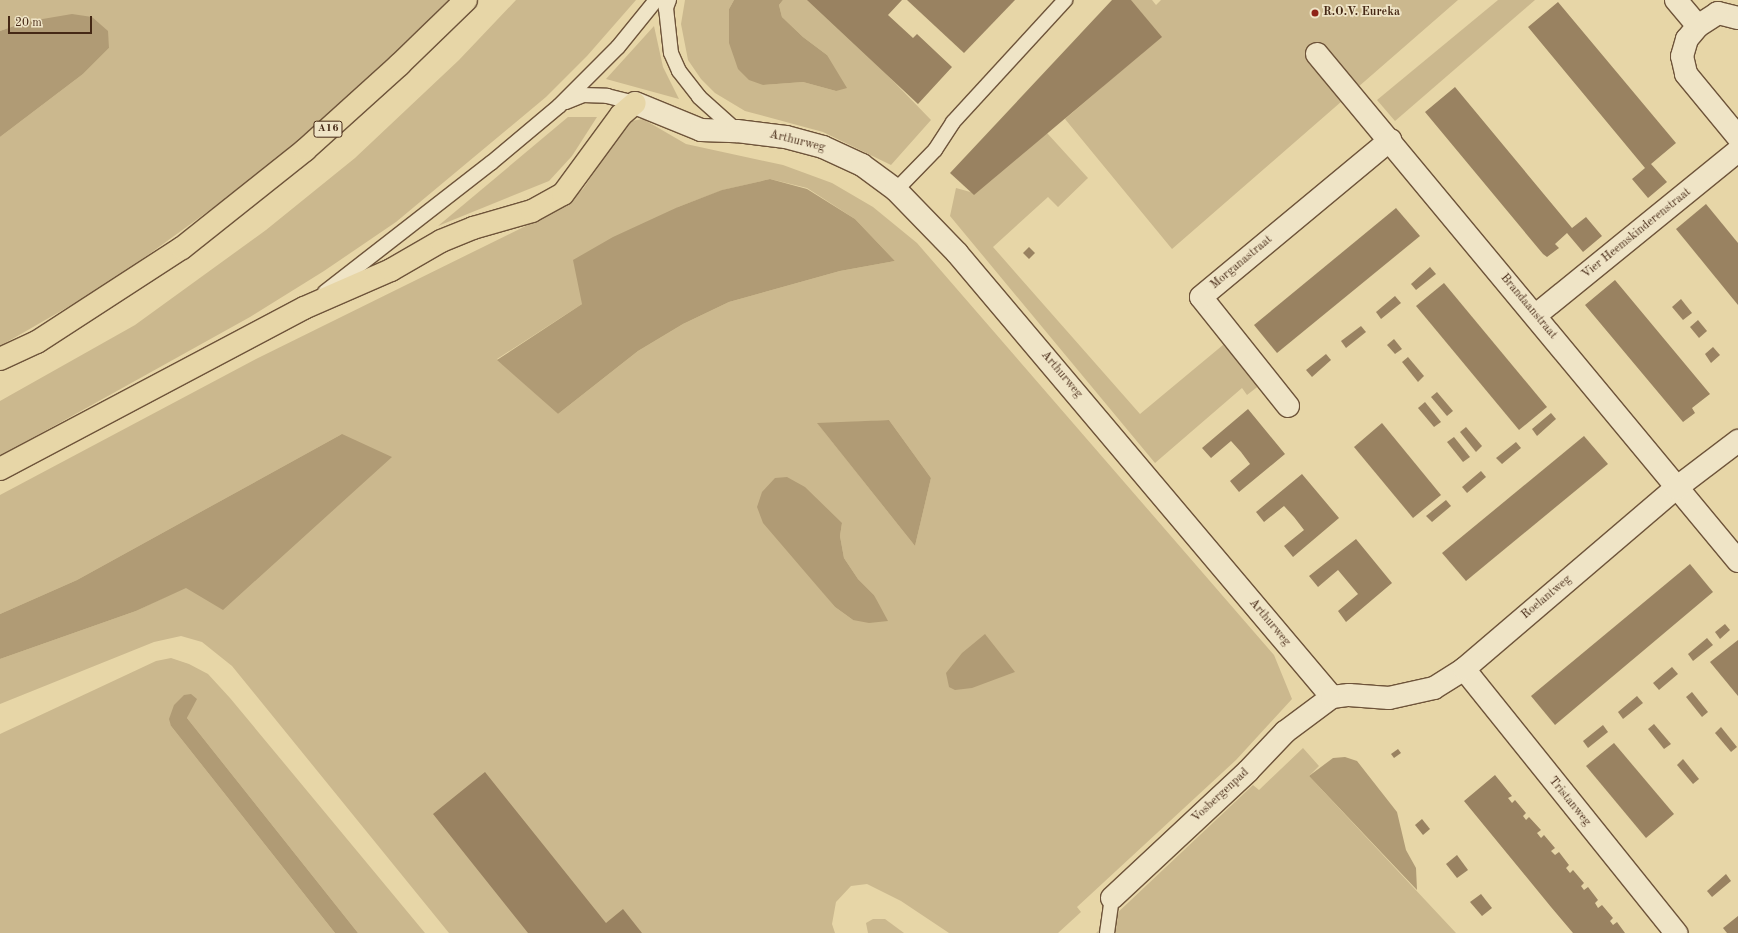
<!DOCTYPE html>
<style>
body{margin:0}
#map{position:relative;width:1738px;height:933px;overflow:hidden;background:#e7d6a7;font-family:"Old Standard TT",serif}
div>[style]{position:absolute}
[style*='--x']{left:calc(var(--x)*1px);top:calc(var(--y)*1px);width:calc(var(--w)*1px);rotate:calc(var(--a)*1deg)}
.green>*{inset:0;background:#cbb88e}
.water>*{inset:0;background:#b09b75}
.building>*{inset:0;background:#998261}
.roads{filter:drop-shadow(1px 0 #6e543a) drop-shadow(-1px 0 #6e543a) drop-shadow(0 1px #6e543a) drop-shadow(0 -1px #6e543a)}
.lane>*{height:14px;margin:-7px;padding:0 7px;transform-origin:7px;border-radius:7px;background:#efe4c6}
.street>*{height:22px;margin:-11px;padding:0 11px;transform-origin:11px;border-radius:11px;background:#efe4c6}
.secondary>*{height:22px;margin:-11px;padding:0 11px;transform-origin:11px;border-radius:11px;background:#efe4c6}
.highway>*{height:22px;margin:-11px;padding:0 11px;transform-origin:11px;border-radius:11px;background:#e7d6a7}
.dots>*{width:11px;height:11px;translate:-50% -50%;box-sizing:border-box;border:2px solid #efe4c6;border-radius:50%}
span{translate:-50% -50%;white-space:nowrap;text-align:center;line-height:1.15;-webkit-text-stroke:3.5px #efe4c6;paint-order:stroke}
.shield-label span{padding:1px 3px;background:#efe4c6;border:1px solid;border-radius:3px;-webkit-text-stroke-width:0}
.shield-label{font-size:11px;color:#452815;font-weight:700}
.poi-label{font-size:12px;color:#452815;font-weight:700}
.left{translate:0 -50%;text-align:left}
.street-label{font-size:12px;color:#452815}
.scale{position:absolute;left:8px;top:16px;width:84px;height:18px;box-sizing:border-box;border:2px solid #452815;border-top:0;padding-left:5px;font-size:12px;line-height:14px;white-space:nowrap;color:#452815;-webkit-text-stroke:3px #efe4c6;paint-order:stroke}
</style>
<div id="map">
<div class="green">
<i style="clip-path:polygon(0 0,449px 0,426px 25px,323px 121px,236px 191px,108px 284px,0 346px,0 137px,83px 74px,109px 48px,25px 22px,0 31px)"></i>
<i style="clip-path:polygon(516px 0,636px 0,587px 56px,546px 97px,396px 222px,324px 271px,250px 317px,0 456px,0 401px,135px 325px,266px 230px,355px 158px,459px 60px)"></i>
<i style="clip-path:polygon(685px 0,734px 0,729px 9px,763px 85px,803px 82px,836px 91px,827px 55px,803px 37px,782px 17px,779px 5px,783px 0,819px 0,833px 19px,931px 120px,891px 165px,823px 132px,745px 111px,715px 93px,701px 79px,688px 60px,681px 24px)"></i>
<i style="clip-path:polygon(1121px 0,1152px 0,1156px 5px,1161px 0,1458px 0,1172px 249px,1065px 119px,1156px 41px)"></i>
<i style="clip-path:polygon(1498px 0,1535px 0,1395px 121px,1377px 100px)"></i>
<i style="clip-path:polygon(654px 26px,663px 67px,679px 99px,606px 79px)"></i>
<i style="clip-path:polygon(568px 117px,597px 117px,572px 156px,549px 181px,438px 226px)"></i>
<i style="clip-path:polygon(evenodd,643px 119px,686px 144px,783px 165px,832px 183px,873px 207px,917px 243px,1274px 655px,1292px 699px,1236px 760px,1077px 907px,1081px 912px,1058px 933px,949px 933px,901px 901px,867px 884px,851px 886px,836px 902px,832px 924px,835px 933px,449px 933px,232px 666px,202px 642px,181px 636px,154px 642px,0 704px,0 659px,136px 611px,186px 587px,342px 434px,77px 580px,0 614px,0 495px,256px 359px,560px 209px,583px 189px,624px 127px,631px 121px,643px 119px,770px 179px,807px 188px,855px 219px,895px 261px,840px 271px,729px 302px,683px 324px,638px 351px,558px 414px,497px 359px,582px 304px,678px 207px,723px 190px,770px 179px,643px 119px,889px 420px,931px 478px,915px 546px,818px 424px,889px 420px,643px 119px,842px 523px,840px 536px,844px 558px,858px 579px,874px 595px,883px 616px,853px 620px,835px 607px,785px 546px,842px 523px)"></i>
<i style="clip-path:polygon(1047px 133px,1088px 178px,1058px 207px,1048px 197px,993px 247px,1140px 414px,1229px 340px,1265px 381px,1247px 395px,1242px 388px,1155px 463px,950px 216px,956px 188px,974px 193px)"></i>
<i style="clip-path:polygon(171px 658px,189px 664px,208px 674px,230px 698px,425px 933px,358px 933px,187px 718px,196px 699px,171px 726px,335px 933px,0 933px,0 734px,156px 661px)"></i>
<i style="clip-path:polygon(1303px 748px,1319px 766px,1309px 776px,1456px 933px,1096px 933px,1253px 785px,1259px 790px)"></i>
<i style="clip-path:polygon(873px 919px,885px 919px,904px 933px,868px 933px,866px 923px)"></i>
</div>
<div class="water">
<i style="clip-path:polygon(734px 0,783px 0,779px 5px,782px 17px,803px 37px,827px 55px,847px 88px,836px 91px,803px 82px,763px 85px,749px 80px,738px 69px,729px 43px,729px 9px)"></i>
<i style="clip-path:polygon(72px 14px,92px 17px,108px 31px,109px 48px,83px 74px,0 137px,0 31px,25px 22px)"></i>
<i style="clip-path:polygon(770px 179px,807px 189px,855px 219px,895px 261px,840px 271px,729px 302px,683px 324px,638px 351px,558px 414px,497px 360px,582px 304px,573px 260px,613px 237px,678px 207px,722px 190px)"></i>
<i style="clip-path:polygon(889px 420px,931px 478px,915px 546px,817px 423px)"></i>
<i style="clip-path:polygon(342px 434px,392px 457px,223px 610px,186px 588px,136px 611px,0 659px,0 614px,77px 580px)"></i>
<i style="clip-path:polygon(787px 477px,805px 487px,842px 523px,840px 536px,844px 558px,858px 579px,874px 595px,888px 621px,869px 623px,853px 620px,835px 607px,763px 523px,757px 507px,762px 492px,775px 478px)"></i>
<i style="clip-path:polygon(985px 634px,1015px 672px,972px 688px,955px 690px,949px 687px,946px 673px,962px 653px)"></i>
<i style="clip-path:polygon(191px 694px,197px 699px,187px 718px,358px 933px,335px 933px,171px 726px,169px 719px,174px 705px,184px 695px)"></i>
<i style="clip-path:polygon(1345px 757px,1357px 761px,1397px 812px,1406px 850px,1416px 868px,1417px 890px,1309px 776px,1333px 758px)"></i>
</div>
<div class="building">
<i style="clip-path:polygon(807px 0,902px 0,888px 15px,913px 38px,917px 34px,952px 67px,918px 104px)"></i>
<i style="clip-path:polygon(907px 0,1015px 0,964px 53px)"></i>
<i style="clip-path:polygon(1112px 0,1131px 0,1162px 37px,974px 195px,950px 173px)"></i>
<i style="clip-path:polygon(1558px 2px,1676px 143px,1651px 164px,1667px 182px,1648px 198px,1632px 179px,1645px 168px,1528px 27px)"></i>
<i style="clip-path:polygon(1455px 87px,1572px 228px,1586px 217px,1602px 236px,1583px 252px,1567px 233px,1555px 244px,1559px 248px,1547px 257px,1543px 254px,1425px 112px)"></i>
<i style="clip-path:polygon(1706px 204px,1738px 243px,1738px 305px,1676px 229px)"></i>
<i style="clip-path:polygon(1396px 208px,1420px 236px,1277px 353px,1254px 325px)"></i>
<i style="clip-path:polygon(1029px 247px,1035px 253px,1029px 259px,1023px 253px)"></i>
<i style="clip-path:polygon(1430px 267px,1436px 274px,1416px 290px,1411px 284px)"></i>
<i style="clip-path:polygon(1615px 280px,1710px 394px,1692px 408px,1695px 413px,1683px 422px,1585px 305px)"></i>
<i style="clip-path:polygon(1444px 283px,1547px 407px,1519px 430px,1416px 306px)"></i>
<i style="clip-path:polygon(1395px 296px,1401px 303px,1381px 319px,1376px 312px)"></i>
<i style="clip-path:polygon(1681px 299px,1692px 313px,1683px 320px,1672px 307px)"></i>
<i style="clip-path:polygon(1698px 320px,1707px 331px,1699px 338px,1690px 327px)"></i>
<i style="clip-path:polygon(1361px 326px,1366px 332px,1346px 348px,1341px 341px)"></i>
<i style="clip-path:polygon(1394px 339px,1402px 349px,1395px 354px,1387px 345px)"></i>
<i style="clip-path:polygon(1713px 347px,1720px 355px,1711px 363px,1705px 354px)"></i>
<i style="clip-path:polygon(1326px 354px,1331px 360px,1312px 377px,1306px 370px)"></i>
<i style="clip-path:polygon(1408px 357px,1424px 376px,1418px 382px,1402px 362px)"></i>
<i style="clip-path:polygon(1437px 392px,1453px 411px,1447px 416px,1431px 397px)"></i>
<i style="clip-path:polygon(1425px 402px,1441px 422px,1434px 427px,1418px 408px)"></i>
<i style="clip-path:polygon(1248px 409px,1285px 454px,1239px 492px,1230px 481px,1250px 464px,1241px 452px,1231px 441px,1211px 458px,1202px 448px)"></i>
<i style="clip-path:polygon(1551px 413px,1556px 419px,1537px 436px,1532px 429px)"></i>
<i style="clip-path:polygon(1382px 423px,1441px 495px,1413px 518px,1354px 447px)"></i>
<i style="clip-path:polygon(1466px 427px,1482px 446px,1476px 452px,1460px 432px)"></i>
<i style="clip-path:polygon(1584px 436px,1608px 464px,1466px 581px,1442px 553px)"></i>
<i style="clip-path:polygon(1454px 437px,1470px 457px,1463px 462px,1447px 442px)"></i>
<i style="clip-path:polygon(1516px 442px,1521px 448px,1502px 464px,1496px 458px)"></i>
<i style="clip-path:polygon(1481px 471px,1486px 477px,1467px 493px,1462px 487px)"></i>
<i style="clip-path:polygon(1302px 474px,1339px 518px,1293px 557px,1284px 546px,1304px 530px,1294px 517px,1284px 506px,1264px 522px,1256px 512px)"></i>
<i style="clip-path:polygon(1446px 500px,1451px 506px,1432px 522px,1426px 516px)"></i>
<i style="clip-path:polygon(1356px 539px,1392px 583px,1346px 622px,1338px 611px,1358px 594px,1338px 570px,1318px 587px,1309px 576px)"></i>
<i style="clip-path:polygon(1690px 564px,1713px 592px,1555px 725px,1531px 696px)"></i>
<i style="clip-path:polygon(1725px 624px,1730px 630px,1720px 639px,1715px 632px)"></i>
<i style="clip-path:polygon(1707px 638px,1713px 645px,1693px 661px,1688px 654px)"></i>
<i style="clip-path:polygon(1738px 640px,1738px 696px,1710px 662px)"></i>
<i style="clip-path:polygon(1672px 667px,1678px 674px,1659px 690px,1653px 683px)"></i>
<i style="clip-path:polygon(1692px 692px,1708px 712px,1702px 717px,1686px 697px)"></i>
<i style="clip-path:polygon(1637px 696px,1643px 703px,1623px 719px,1618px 712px)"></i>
<i style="clip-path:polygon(1654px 724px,1671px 744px,1664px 749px,1648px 729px)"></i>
<i style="clip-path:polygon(1603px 725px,1608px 732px,1588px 748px,1583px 741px)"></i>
<i style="clip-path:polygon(1721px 727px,1737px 747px,1731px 752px,1715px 733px)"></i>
<i style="clip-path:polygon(1614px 743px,1674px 814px,1646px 838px,1586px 766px)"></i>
<i style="clip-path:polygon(1398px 749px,1401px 753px,1394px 758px,1391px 754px)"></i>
<i style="clip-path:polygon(1683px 759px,1699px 779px,1693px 784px,1677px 765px)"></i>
<i style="clip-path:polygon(485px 772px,606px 923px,623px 909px,642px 933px,528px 933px,433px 814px)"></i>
<i style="clip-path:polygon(1495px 775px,1512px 796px,1508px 798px,1512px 803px,1515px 800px,1526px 813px,1523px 816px,1526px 820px,1529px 817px,1541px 830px,1537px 833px,1541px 838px,1544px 835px,1555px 848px,1551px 851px,1555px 855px,1559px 852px,1569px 865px,1566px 868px,1570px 873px,1573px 870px,1584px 883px,1581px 886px,1584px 890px,1588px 887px,1598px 900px,1595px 903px,1598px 908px,1602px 905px,1613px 918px,1610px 921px,1613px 925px,1617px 922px,1625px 933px,1573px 933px,1551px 907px,1464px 801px)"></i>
<i style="clip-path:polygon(1422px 819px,1430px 829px,1423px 835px,1415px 825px)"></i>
<i style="clip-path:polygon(1457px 855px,1468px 870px,1457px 878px,1446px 864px)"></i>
<i style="clip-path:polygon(1726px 874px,1731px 881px,1712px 897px,1707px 891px)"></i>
<i style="clip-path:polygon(1481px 894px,1492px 908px,1482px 916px,1470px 902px)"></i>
<i style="clip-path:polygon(1738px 916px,1738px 933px,1727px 933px,1723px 928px)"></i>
</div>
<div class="roads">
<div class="lane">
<i style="--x:669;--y:0;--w:9;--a:111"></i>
<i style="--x:666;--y:8;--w:45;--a:83.7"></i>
<i style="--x:671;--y:53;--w:20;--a:66"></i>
<i style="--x:679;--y:71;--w:33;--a:52"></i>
<i style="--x:699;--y:97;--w:51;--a:41.8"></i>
<i style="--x:566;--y:102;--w:18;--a:-22"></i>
<i style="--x:583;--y:95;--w:24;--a:2"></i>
<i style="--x:607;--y:96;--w:29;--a:14"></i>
<i style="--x:896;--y:190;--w:56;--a:-45.7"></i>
<i style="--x:935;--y:150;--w:33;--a:-57"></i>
<i style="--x:953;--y:122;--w:166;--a:-47.4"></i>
<i style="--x:325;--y:292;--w:210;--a:-37.9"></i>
<i style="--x:491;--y:163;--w:89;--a:-40"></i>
<i style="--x:559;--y:106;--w:83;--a:-45"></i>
<i style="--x:618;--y:47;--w:60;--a:-51"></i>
<i style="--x:1107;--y:933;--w:35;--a:-82"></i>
</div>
<div class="street">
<i style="--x:1676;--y:0;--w:34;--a:50"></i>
<i style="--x:1738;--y:18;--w:21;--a:-166"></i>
<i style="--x:1718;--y:13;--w:24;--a:147"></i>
<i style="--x:1698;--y:26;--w:17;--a:130"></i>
<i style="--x:1687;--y:39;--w:18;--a:106"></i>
<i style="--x:1682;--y:56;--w:18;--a:77"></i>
<i style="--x:1686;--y:74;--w:82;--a:50.5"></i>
<i style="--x:1317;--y:54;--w:659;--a:50.29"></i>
<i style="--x:1536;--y:315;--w:260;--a:-39.1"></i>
<i style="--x:1288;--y:406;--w:139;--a:-128.6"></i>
<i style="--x:1201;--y:297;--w:246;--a:-39.7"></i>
<i style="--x:1464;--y:669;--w:339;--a:51.2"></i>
<i style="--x:1112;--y:898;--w:186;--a:-43"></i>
<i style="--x:1248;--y:771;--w:54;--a:-46.5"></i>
<i style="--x:1285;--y:732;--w:59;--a:-36.7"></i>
</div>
<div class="secondary">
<i style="--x:635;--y:103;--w:71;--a:22.2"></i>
<i style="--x:701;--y:130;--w:36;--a:2"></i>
<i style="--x:737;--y:131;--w:49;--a:7"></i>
<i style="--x:786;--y:137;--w:38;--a:15"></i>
<i style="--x:823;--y:147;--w:43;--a:24.8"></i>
<i style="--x:862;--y:165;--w:42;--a:36.3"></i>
<i style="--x:896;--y:190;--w:88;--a:45.9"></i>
<i style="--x:957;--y:253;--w:581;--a:49.82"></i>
<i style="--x:1332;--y:697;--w:17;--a:-7"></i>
<i style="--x:1349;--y:695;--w:40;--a:4.3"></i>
<i style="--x:1389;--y:698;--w:46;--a:-12.5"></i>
<i style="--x:1434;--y:688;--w:36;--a:-32"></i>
<i style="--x:1464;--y:669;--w:279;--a:-40.5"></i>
<i style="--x:1676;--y:488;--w:78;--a:-37.2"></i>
</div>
<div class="highway">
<i style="--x:0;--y:359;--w:41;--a:-24.7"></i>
<i style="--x:37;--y:342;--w:173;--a:-33"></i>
<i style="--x:182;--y:248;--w:157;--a:-38.5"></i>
<i style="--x:305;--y:150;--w:127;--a:-42.1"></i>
<i style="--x:399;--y:65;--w:93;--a:-44.1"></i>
<i style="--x:0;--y:469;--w:344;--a:-27.9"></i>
<i style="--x:304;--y:308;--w:95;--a:-23.6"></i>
<i style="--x:391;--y:270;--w:58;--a:-30.1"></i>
<i style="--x:441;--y:241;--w:35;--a:-22"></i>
<i style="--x:473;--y:228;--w:61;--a:-16.1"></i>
<i style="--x:532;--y:211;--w:35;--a:-29"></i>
<i style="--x:563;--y:194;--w:98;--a:-53.7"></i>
<i style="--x:621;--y:115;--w:18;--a:-41"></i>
</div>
</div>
<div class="dots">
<i style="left:1315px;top:13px;background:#8f2418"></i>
</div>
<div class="shield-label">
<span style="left:328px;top:129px">A16</span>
</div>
<div class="poi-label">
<span class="left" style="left:1323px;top:13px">R.O.V. Eureka</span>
</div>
<div class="street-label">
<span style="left:797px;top:142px;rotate:14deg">Arthurweg</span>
<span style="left:1637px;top:234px;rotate:-39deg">Vier Heemskinderenstraat</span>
<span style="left:1242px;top:263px;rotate:-40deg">Morganastraat</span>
<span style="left:1528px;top:307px;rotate:50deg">Brandaanstraat</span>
<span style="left:1061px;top:375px;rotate:50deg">Arthurweg</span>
<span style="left:1547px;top:598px;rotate:-40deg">Roelantweg</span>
<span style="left:1269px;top:623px;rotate:50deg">Arthurweg</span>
<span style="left:1221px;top:796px;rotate:-43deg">Vosbergenpad</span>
<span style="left:1569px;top:802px;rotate:51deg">Tristanweg</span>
</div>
<div class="scale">20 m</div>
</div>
